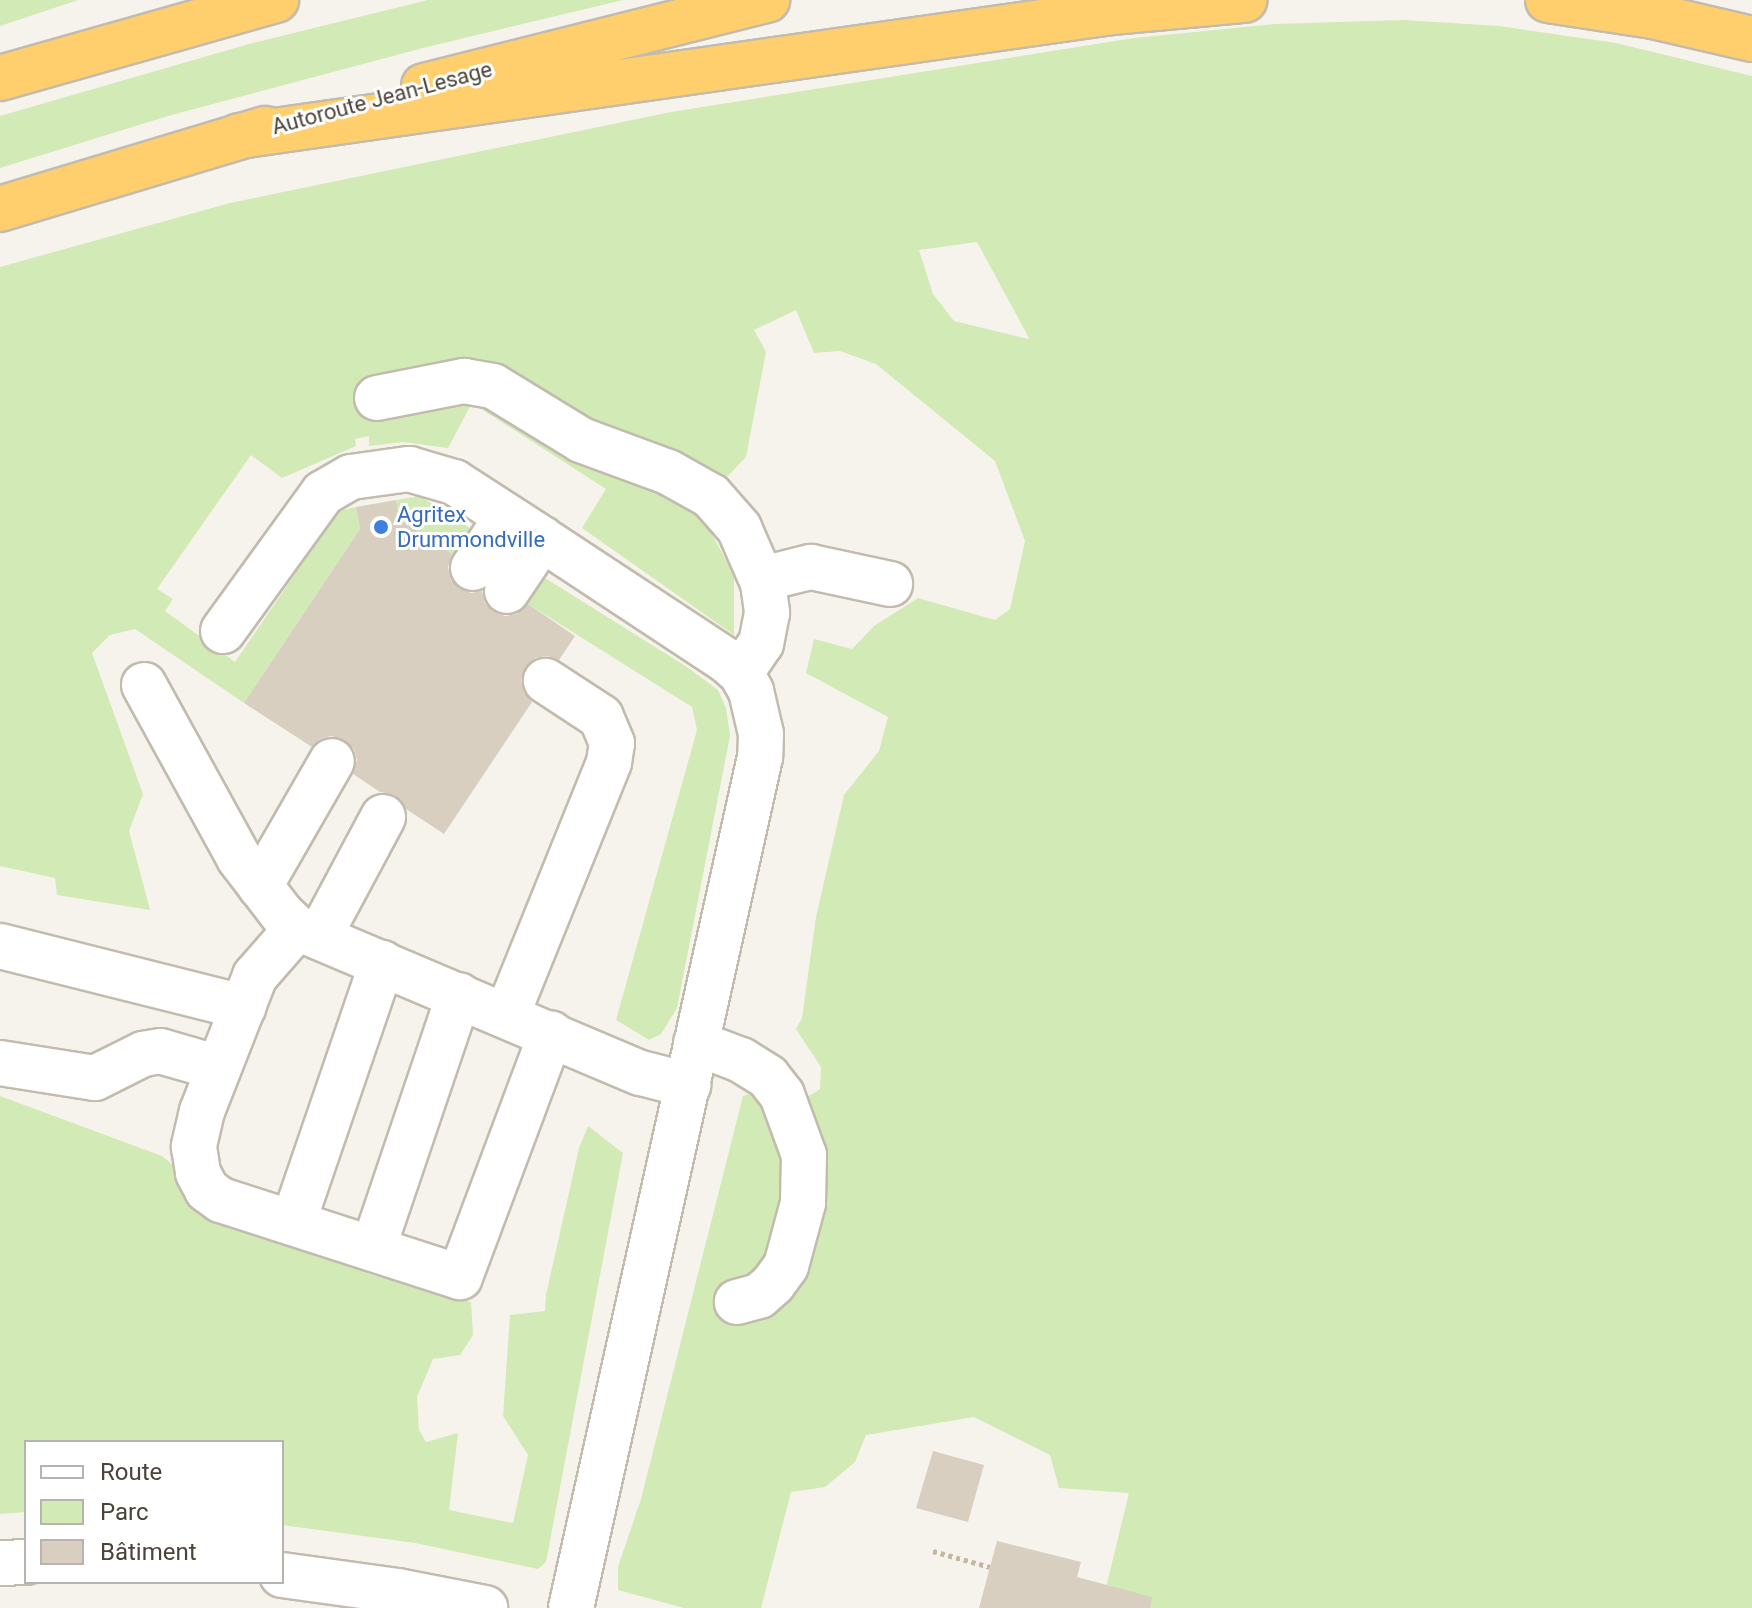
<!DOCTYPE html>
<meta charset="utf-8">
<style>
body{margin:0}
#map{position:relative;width:1752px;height:1608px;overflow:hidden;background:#f6f3ec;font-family:Roboto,sans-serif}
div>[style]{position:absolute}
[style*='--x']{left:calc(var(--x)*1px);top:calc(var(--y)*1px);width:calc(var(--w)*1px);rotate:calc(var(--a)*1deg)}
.green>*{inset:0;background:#d2eab5}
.building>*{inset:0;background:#d8cfc1}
.path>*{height:5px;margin-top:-2.5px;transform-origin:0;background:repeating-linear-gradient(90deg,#c4b79f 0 4px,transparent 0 8px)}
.roads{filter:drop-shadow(2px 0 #c2bbae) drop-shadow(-2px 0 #c2bbae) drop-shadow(0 2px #c2bbae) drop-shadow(0 -2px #c2bbae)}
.minor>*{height:44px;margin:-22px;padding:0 22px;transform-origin:22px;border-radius:22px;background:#fff}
.highway>*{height:44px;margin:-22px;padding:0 22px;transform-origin:22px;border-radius:22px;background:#ffcf6e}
.dots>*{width:22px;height:22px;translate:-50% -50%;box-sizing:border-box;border:4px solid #fff;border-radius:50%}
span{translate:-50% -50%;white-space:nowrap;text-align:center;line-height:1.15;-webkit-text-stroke:6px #fff;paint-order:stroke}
.street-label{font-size:22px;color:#4b4439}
.shop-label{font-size:22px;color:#366cbe}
.left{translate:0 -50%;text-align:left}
.legend{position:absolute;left:24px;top:1440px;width:260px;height:144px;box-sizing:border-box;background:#fff;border:2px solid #b7b4b0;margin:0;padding:10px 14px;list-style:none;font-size:24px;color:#4b4439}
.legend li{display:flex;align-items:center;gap:16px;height:40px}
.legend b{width:40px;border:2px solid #b7b4b0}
</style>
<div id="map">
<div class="green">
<i style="clip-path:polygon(0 0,78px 0,0 26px)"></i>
<i style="clip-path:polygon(428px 0,623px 0,423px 48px,168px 116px,0 168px,0 116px,249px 44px)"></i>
<i style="clip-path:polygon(evenodd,1403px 20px,1499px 26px,1616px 43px,1752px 76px,1752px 1608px,1101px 1608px,1129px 1493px,1059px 1488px,1050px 1455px,974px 1417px,866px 1435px,855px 1462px,825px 1487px,791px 1492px,761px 1608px,684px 1608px,618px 1590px,618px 1567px,641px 1499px,743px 1096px,760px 1091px,804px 1099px,820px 1089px,821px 1067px,796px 1029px,802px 1018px,816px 917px,844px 795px,879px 751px,888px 717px,806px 673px,814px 639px,852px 649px,874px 626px,918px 598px,995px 620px,1010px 609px,1025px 541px,995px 461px,876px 364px,840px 351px,814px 353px,796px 310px,754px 330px,766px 352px,746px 457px,727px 477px,675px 466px,734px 575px,734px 635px,582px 528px,606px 489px,472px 403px,448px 448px,403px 442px,369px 446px,369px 436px,355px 439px,356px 446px,282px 478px,251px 455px,157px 589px,173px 599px,165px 611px,235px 662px,338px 511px,356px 507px,360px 529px,244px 703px,135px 629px,110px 635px,92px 653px,143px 794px,129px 831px,150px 910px,57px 895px,55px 878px,0 866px,0 267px,230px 203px,671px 112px,1134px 38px,1274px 24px,1403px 20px,977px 242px,1029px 338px,1028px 339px,954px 321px,933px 294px,919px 250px,977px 242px)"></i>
<i style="clip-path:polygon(420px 496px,482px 536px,464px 562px,400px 520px,396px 500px)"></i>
<i style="clip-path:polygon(534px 571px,687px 667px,718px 690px,726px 708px,730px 736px,677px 1008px,661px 1034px,649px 1040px,616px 1020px,697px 730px,692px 707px,517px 597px)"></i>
<i style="clip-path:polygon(0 1096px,162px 1156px,191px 1180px,219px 1216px,369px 1274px,471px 1302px,473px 1335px,460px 1355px,433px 1359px,417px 1397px,419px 1430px,426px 1442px,458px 1433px,449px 1510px,513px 1523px,528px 1455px,503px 1416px,510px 1315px,545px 1311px,546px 1295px,579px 1148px,588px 1126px,623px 1153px,546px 1562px,538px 1569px,415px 1543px,282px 1525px,282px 1442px,26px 1442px,26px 1512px,0 1514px)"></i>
</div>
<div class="building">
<i style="clip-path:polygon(396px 500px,400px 520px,452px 554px,448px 567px,451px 580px,459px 588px,471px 593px,482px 591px,485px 603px,492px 611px,505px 616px,517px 614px,528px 604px,575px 636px,559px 660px,547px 656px,535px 658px,526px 667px,521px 680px,524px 693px,532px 702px,444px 834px,406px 809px,395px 795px,380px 792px,353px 774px,357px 760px,354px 749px,345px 740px,331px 736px,320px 739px,312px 747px,244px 703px,360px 529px,356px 507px)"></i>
<i style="clip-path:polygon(933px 1451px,984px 1465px,968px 1522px,916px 1508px)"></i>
<i style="clip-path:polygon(997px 1541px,1081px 1562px,1077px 1577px,1152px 1597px,1150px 1608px,979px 1608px)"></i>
</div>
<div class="path">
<i style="--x:933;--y:1551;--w:59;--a:15.7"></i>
</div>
<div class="roads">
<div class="minor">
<i style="--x:377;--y:398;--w:89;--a:-11.1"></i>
<i style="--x:464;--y:381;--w:29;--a:10"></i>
<i style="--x:493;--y:386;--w:103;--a:31.5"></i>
<i style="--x:581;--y:440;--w:93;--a:20.2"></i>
<i style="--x:668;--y:472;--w:49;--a:29.2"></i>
<i style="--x:711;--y:496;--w:43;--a:48.8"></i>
<i style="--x:739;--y:528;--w:60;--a:66.4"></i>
<i style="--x:763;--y:583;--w:30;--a:82"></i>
<i style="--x:767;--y:613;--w:31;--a:101"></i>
<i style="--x:761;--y:643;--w:36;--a:124"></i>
<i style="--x:473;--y:568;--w:61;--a:-56.3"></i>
<i style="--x:763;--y:583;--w:13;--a:-32"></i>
<i style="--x:774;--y:576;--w:38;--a:-14"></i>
<i style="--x:811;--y:567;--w:81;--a:12.1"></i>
<i style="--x:507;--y:591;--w:63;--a:-56.1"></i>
<i style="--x:223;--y:631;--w:170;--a:-54.1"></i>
<i style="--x:323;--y:493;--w:32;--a:-30"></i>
<i style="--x:351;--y:477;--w:59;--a:-7.9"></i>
<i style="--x:409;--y:469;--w:47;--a:16.1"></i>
<i style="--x:454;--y:482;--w:105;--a:32.9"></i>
<i style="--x:542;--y:539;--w:222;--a:33.4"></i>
<i style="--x:727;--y:661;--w:18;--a:41"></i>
<i style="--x:741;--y:673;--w:21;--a:61"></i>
<i style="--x:751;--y:691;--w:44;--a:76.9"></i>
<i style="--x:761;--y:734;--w:23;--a:92"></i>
<i style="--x:760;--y:757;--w:872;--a:102.52"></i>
<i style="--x:144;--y:685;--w:197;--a:61.2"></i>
<i style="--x:239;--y:858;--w:71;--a:52.5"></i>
<i style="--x:282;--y:914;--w:21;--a:43"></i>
<i style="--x:297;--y:928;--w:373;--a:22.9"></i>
<i style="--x:641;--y:1073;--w:49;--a:14.3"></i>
<i style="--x:260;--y:886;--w:144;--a:-60.1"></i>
<i style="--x:297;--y:928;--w:64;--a:131.2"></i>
<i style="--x:255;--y:976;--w:145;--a:111.4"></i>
<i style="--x:202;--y:1111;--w:37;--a:103"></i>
<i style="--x:194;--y:1147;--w:26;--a:81"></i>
<i style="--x:198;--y:1173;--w:19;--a:62"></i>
<i style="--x:207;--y:1190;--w:17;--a:36"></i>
<i style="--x:221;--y:1200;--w:251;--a:17.9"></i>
<i style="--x:460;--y:1277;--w:260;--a:-69.5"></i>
<i style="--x:319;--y:937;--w:136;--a:-61.9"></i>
<i style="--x:0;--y:946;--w:251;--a:14.1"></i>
<i style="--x:507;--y:1015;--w:273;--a:-68"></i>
<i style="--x:609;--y:762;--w:19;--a:-81"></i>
<i style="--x:612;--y:743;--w:28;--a:-113"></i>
<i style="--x:601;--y:717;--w:66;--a:-146.8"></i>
<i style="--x:696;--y:1043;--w:48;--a:20.7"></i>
<i style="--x:741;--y:1060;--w:32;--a:32"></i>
<i style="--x:768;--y:1077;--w:23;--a:52"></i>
<i style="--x:782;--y:1095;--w:64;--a:69.9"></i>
<i style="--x:804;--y:1155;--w:48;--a:91.2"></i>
<i style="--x:803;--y:1203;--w:65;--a:105.1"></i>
<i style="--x:786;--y:1266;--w:22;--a:126"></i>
<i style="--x:773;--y:1284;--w:18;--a:139"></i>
<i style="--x:759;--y:1296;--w:23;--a:165"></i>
<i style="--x:0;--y:1063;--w:96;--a:9"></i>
<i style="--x:95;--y:1078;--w:54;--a:-26.6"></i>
<i style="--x:143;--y:1054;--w:17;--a:-10"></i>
<i style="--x:160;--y:1051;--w:61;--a:16.1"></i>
<i style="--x:293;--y:1223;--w:275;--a:-71.1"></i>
<i style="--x:373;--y:1249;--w:268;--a:-71.3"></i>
<i style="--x:0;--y:1563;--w:26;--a:-2"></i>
<i style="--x:282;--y:1575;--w:117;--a:7.9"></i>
<i style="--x:398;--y:1591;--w:89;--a:11.1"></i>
</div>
<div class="highway">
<i style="--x:1548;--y:0;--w:106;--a:8.7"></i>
<i style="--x:1653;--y:16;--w:102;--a:13.1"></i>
<i style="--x:0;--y:78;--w:287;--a:-15.8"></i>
<i style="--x:424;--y:86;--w:354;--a:-14.1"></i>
<i style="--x:239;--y:136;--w:882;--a:-8.08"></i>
<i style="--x:1112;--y:12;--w:133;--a:-5.2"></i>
<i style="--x:0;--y:209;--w:277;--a:-16.8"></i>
</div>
</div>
<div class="dots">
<i style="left:381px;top:527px;background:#3f7fe0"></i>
</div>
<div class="street-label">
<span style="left:382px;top:98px;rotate:-15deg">Autoroute Jean-Lesage</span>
</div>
<div class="shop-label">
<span class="left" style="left:397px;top:527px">Agritex<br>Drummondville</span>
</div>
<ul class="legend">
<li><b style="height:10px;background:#fff"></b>Route</li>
<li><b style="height:22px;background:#d2eab5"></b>Parc</li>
<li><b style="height:22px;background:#d8cfc1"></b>Bâtiment</li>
</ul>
</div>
